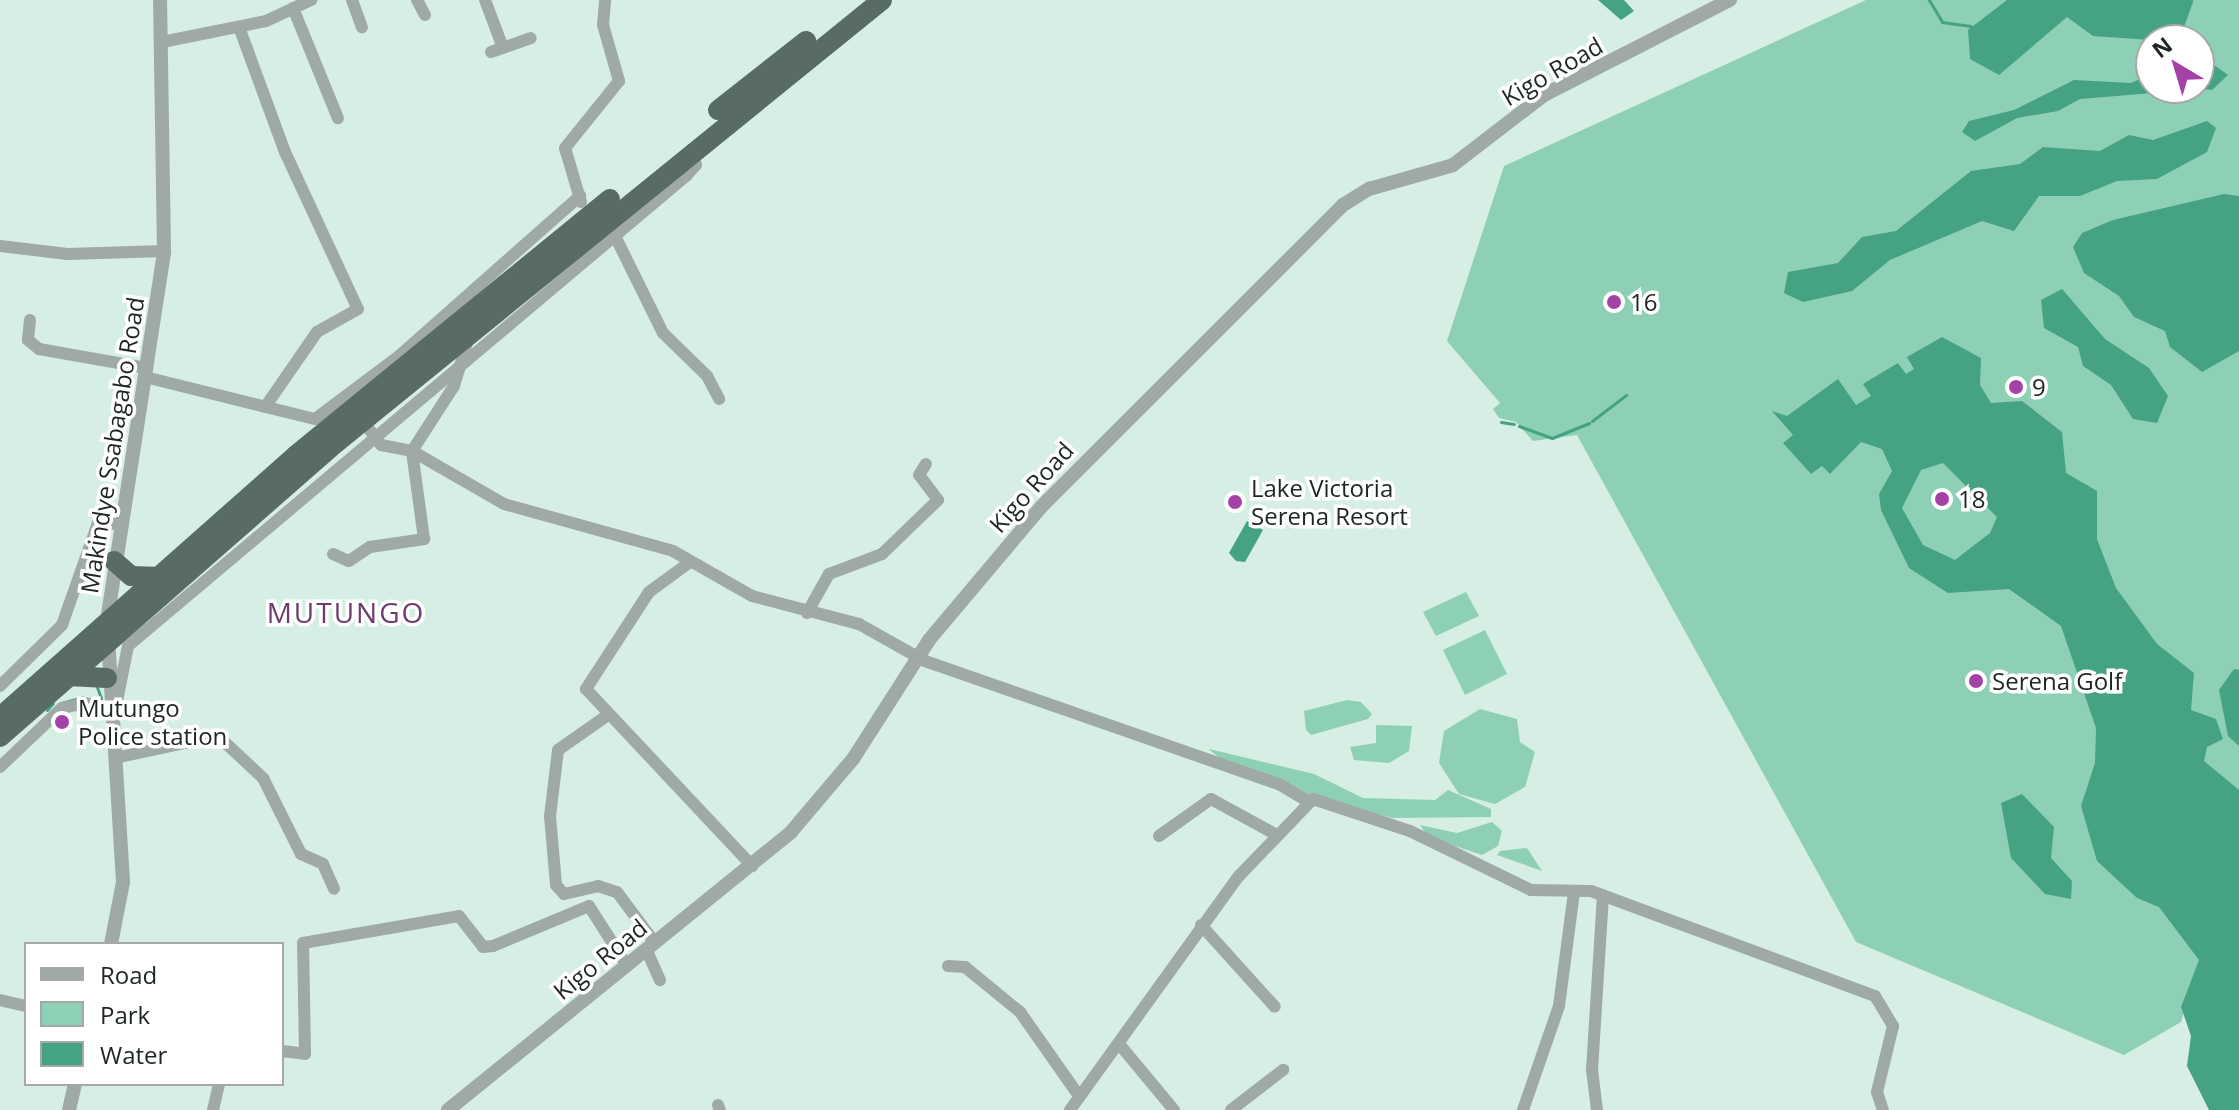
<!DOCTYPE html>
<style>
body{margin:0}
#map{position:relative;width:2239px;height:1110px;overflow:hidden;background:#d7eee4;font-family:"Open Sans",sans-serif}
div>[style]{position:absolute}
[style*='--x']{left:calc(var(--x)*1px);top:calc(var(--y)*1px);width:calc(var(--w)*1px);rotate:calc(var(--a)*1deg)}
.green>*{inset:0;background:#8ed0b6}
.water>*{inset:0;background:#45a282}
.stream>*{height:3px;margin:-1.5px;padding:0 1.5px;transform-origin:1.5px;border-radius:1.5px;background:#45a282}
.minor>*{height:12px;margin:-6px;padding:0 6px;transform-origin:6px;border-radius:6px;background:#9fa9a5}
.tertiary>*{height:14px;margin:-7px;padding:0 7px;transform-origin:7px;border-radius:7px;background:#9fa9a5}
.trunk>*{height:20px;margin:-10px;padding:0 10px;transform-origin:10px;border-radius:10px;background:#586c64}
.dots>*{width:22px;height:22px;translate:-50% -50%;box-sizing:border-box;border:4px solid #fff;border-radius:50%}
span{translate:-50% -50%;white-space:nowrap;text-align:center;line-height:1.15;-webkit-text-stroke:7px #fff;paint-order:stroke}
.street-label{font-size:24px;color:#1e2623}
.poi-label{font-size:24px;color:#1e2623}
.left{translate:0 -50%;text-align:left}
.quarter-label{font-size:28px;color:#6d3b6e;letter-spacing:2px}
.legend{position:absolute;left:24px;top:942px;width:260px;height:144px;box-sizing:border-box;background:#fff;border:2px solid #a5a8a7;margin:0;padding:10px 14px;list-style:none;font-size:24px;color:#1e2623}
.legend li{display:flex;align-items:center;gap:16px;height:40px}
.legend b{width:40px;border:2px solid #a5a8a7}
.north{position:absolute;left:2135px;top:24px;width:80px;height:80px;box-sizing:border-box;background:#fff;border:2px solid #a5a8a7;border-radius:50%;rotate:322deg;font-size:22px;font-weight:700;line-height:32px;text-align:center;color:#1e2623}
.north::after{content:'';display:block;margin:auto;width:28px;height:36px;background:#a442a8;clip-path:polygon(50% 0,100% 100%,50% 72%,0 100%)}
</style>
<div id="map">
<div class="green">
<i style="clip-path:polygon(evenodd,1866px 0,2239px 0,2239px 921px,2199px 960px,2181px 1022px,2124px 1055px,1856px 942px,1577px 435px,1533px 441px,1516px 422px,1499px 418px,1493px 409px,1500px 403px,1447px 341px,1504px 166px,1866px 0,2151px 40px,2199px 40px,2199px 88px,2151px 88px,2151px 40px)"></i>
<i style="clip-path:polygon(1466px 592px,1479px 616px,1436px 636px,1423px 612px)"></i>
<i style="clip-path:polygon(1485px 630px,1507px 674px,1465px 695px,1443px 650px)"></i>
<i style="clip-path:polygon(1347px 700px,1361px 702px,1372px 714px,1368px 719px,1311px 735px,1306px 730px,1304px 711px)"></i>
<i style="clip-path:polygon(1480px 709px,1517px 719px,1520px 742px,1535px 752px,1525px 787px,1495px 804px,1459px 794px,1439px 763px,1444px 731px)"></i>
<i style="clip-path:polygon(1376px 725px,1412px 726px,1409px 751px,1389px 763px,1354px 760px,1350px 747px,1376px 743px)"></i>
<i style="clip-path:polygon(1209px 749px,1314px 774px,1363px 798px,1435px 800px,1448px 790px,1491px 809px,1491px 817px,1392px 818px,1301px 794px,1226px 764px)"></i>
<i style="clip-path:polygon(1492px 822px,1502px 831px,1498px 846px,1482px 855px,1428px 837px,1420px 825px,1457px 833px)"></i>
<i style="clip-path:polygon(1527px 848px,1542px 871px,1497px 855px,1500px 851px)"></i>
</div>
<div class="water">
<i style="clip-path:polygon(1598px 0,1624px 0,1634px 11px,1621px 20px)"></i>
<i style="clip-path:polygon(2007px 0,2193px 0,2193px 2px,2183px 30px,2150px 40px,2093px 36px,2067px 17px,1999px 75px,1970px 59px,1968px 30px)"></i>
<i style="clip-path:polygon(2207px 60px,2228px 75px,2212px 90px,2194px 88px)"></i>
<i style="clip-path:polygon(2151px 74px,2151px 88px,2161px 88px,2153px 93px,2080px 99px,2058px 111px,2017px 118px,1975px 141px,1962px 132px,1969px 121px,2014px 110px,2074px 80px,2131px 83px)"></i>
<i style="clip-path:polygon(2207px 121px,2216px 128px,2207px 152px,2157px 179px,2117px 181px,2080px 196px,2039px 196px,2014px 231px,1982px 221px,1890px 260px,1852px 291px,1803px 302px,1784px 293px,1788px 272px,1838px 263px,1862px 237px,1896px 231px,1971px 171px,2020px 164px,2043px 147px,2100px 151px,2129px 135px,2153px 140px)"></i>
<i style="clip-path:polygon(2224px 194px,2239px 196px,2239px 351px,2202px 372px,2170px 347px,2165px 331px,2134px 317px,2119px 296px,2084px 273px,2073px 247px,2082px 233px,2113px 220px)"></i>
<i style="clip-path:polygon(2062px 289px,2105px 339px,2149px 368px,2168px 396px,2157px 423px,2133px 419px,2111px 385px,2083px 366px,2078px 347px,2044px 328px,2041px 300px)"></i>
<i style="clip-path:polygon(evenodd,1942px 337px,1981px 358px,1980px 385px,1991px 403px,2022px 401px,2062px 432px,2066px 473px,2097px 491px,2097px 539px,2116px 588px,2157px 644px,2194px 673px,2191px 710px,2216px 719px,2223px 739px,2207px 747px,2204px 761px,2239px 790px,2239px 1110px,2209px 1110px,2187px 1066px,2191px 1036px,2181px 1007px,2199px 960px,2159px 907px,2137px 898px,2097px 861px,2081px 806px,2095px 763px,2096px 728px,2061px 626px,2009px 589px,1948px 593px,1909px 568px,1881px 510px,1879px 494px,1892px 471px,1882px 449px,1861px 442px,1830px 474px,1822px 466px,1811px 474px,1783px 443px,1793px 435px,1772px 411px,1787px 416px,1838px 379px,1856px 405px,1871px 396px,1863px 384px,1898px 363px,1906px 374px,1914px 369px,1907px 357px,1942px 337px,1943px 463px,1997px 517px,1990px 533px,1955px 560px,1923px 545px,1902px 508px,1921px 470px,1943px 463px)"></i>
<i style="clip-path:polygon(1247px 521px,1263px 530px,1245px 562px,1236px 561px,1229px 553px)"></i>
<i style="clip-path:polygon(2234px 669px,2239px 670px,2239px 746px,2228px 736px,2219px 690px)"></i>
<i style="clip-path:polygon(2022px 794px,2054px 827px,2051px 858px,2072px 881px,2071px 899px,2045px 894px,2011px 858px,2001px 803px)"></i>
</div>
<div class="stream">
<i style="--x:1929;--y:0;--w:26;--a:59"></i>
<i style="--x:1942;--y:22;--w:29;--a:8"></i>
<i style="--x:1592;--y:421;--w:43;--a:-37.4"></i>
<i style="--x:1501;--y:422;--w:13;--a:9"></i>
<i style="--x:1519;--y:426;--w:35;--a:20"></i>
<i style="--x:1552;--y:438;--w:40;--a:-22"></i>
<i style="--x:94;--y:700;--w:7;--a:-16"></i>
<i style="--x:101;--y:698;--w:12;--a:-110"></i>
<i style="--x:61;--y:703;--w:23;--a:-15"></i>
<i style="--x:47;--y:710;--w:9;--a:-49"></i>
</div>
<div class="minor">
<i style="--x:352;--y:0;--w:29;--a:70"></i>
<i style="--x:417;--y:0;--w:17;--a:62"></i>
<i style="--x:485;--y:0;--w:51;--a:69.4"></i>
<i style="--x:293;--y:8;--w:119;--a:67.8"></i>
<i style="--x:239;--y:27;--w:133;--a:69.8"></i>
<i style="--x:285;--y:152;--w:173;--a:65.1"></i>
<i style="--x:358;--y:309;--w:47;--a:150.7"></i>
<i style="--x:317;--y:332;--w:91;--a:124.7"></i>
<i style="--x:162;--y:42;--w:106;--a:-11.4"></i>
<i style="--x:266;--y:21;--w:50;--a:-25"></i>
<i style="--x:491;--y:52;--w:42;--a:-19.3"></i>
<i style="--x:581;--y:202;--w:56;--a:-106.5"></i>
<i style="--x:565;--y:148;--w:86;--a:-51.1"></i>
<i style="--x:619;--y:81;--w:58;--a:-105.9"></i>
<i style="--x:603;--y:25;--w:25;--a:-85"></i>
<i style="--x:616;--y:238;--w:106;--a:63.7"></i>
<i style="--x:663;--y:333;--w:62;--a:44.3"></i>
<i style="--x:707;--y:376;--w:26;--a:62"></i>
<i style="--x:0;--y:246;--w:68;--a:6.7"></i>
<i style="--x:68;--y:254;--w:96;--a:-1.8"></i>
<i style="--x:30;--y:320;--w:20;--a:96"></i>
<i style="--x:28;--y:340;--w:14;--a:39"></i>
<i style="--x:39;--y:349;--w:110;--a:10"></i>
<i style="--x:145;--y:377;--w:175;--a:13.9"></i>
<i style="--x:315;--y:419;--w:105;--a:-36.9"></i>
<i style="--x:399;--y:356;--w:242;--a:-41.5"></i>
<i style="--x:363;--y:421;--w:30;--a:53"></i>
<i style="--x:381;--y:445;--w:32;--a:11"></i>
<i style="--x:412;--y:451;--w:106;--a:29.9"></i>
<i style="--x:504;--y:504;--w:175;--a:15.5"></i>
<i style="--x:673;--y:551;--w:91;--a:29.7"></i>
<i style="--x:752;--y:596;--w:111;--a:14.7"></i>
<i style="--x:859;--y:624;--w:76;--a:29.3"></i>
<i style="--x:925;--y:661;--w:375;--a:19.2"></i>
<i style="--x:1279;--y:784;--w:33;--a:31"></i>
<i style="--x:333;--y:554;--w:17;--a:24"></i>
<i style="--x:349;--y:561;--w:25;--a:-34"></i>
<i style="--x:370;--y:547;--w:55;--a:-8.4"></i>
<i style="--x:424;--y:539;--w:89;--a:-97.8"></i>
<i style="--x:412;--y:451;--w:77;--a:-57.1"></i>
<i style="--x:454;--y:386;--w:52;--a:-73.3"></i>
<i style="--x:690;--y:562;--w:51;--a:143.8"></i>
<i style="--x:649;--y:592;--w:116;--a:123"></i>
<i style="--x:586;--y:689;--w:243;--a:46.8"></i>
<i style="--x:807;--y:613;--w:45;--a:-60.6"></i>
<i style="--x:829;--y:574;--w:57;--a:-20.7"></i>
<i style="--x:882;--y:554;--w:78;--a:-44"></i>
<i style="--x:938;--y:500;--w:31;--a:-127"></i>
<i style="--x:919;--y:475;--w:13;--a:-58"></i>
<i style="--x:0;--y:686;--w:87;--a:-44.5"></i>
<i style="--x:62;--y:625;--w:108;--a:-70.6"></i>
<i style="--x:98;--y:523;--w:20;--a:3"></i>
<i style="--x:117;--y:701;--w:56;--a:-78.7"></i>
<i style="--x:128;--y:646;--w:730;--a:-40.11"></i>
<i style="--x:686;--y:176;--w:15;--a:-48"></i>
<i style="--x:696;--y:165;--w:16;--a:-108"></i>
<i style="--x:605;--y:717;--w:57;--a:144.9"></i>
<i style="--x:558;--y:750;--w:66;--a:96.9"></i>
<i style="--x:550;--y:816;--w:69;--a:85"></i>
<i style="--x:556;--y:885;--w:12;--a:48"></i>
<i style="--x:564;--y:894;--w:35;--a:-13"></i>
<i style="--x:598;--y:886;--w:20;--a:18"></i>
<i style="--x:617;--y:892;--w:64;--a:53.3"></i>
<i style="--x:115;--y:758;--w:105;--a:-12.1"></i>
<i style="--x:218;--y:736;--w:62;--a:43"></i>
<i style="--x:263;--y:778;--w:85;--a:63.4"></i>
<i style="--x:301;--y:854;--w:24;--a:24"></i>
<i style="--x:323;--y:864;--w:27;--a:66"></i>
<i style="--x:0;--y:767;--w:86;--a:-43.6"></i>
<i style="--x:62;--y:708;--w:24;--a:-12"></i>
<i style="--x:85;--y:703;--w:26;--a:18"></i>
<i style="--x:1159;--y:836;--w:64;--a:-35.4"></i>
<i style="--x:1211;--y:799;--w:71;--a:28.7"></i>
<i style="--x:1201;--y:925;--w:110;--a:47.9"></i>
<i style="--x:647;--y:951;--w:32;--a:66"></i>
<i style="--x:948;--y:966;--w:17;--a:3"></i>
<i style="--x:965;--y:967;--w:71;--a:39.3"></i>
<i style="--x:1020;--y:1012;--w:103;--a:54.9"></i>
<i style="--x:0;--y:1000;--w:27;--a:13"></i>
<i style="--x:1120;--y:1045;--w:85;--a:50.3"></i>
<i style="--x:282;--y:1051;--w:23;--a:7"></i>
<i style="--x:305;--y:1054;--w:111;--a:-91"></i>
<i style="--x:303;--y:943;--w:158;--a:-9.8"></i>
<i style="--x:459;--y:916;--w:39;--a:52"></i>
<i style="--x:483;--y:947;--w:10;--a:-6"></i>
<i style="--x:493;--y:946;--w:104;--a:-22.6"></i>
<i style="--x:589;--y:906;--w:69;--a:57.5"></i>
<i style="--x:718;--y:1105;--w:5;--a:68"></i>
<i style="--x:213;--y:1110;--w:27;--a:-77"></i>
<i style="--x:1070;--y:1110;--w:289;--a:-54.2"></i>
<i style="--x:1239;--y:876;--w:107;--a:-46.1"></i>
<i style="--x:1313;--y:799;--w:102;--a:18.3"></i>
<i style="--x:1410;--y:831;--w:135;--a:26"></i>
<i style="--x:1531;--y:890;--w:60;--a:1"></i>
<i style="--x:1591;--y:891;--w:303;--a:20.3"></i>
<i style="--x:1875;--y:996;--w:35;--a:59"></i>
<i style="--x:1893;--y:1026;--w:68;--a:103.6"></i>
<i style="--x:1877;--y:1092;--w:19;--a:72"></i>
<i style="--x:1231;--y:1110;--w:66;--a:-37.6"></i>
<i style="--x:1523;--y:1110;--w:110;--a:-70.9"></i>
<i style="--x:1559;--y:1006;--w:115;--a:-82.5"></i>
<i style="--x:1597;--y:1110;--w:40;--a:-97.1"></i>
<i style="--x:1592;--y:1070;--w:175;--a:-86.4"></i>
</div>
<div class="tertiary">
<i style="--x:111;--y:944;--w:63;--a:-79"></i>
<i style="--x:123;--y:882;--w:261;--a:-93.5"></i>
<i style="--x:107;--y:621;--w:374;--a:-81.2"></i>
<i style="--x:164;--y:251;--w:251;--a:-90.9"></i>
<i style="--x:69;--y:1110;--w:27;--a:-77"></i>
<i style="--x:448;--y:1110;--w:442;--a:-39"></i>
<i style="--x:791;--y:832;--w:96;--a:-49.7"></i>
<i style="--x:853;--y:759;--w:141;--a:-57.4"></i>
<i style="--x:929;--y:640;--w:172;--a:-49.9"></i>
<i style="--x:1040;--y:508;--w:429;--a:-45"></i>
<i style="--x:1343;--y:205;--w:31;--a:-32"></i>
<i style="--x:1369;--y:189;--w:87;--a:-15.9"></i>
<i style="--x:1453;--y:165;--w:115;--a:-37.6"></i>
<i style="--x:1544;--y:95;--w:209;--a:-27.1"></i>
</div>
<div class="trunk">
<i style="--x:718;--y:110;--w:112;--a:-38.1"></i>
<i style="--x:114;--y:561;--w:23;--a:41"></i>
<i style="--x:131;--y:576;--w:23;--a:2"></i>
<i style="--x:68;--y:676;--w:39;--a:3"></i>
<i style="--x:0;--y:717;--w:395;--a:-41.5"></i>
<i style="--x:296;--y:455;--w:405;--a:-39.2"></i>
<i style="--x:0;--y:737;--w:446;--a:-41.2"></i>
<i style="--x:336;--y:443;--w:703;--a:-39.05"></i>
</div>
<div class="dots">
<i style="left:1614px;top:302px;background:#a442a8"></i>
<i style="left:2016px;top:387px;background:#a442a8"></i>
<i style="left:1942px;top:499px;background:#a442a8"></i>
<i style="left:1235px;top:502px;background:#a442a8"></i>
<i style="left:1976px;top:681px;background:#a442a8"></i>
<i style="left:62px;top:722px;background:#a442a8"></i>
</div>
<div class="street-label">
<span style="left:1552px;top:71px;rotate:-30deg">Kigo Road</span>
<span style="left:112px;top:445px;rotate:-81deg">Makindye Ssabagabo Road</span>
<span style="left:1031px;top:487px;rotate:-48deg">Kigo Road</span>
<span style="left:600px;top:959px;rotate:-39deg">Kigo Road</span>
</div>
<div class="poi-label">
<span class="left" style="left:1630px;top:302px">16</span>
<span class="left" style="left:2032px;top:387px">9</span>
<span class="left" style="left:1251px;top:502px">Lake Victoria<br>Serena Resort</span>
<span class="left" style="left:1958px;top:499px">18</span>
<span class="left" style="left:1992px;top:681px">Serena Golf</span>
<span class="left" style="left:78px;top:722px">Mutungo<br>Police station</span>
</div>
<div class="quarter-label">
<span style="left:346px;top:612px">MUTUNGO</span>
</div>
<ul class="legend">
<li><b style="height:10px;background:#9fa9a5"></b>Road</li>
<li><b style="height:22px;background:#8ed0b6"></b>Park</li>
<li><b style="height:22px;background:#45a282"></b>Water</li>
</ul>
<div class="north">N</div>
</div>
